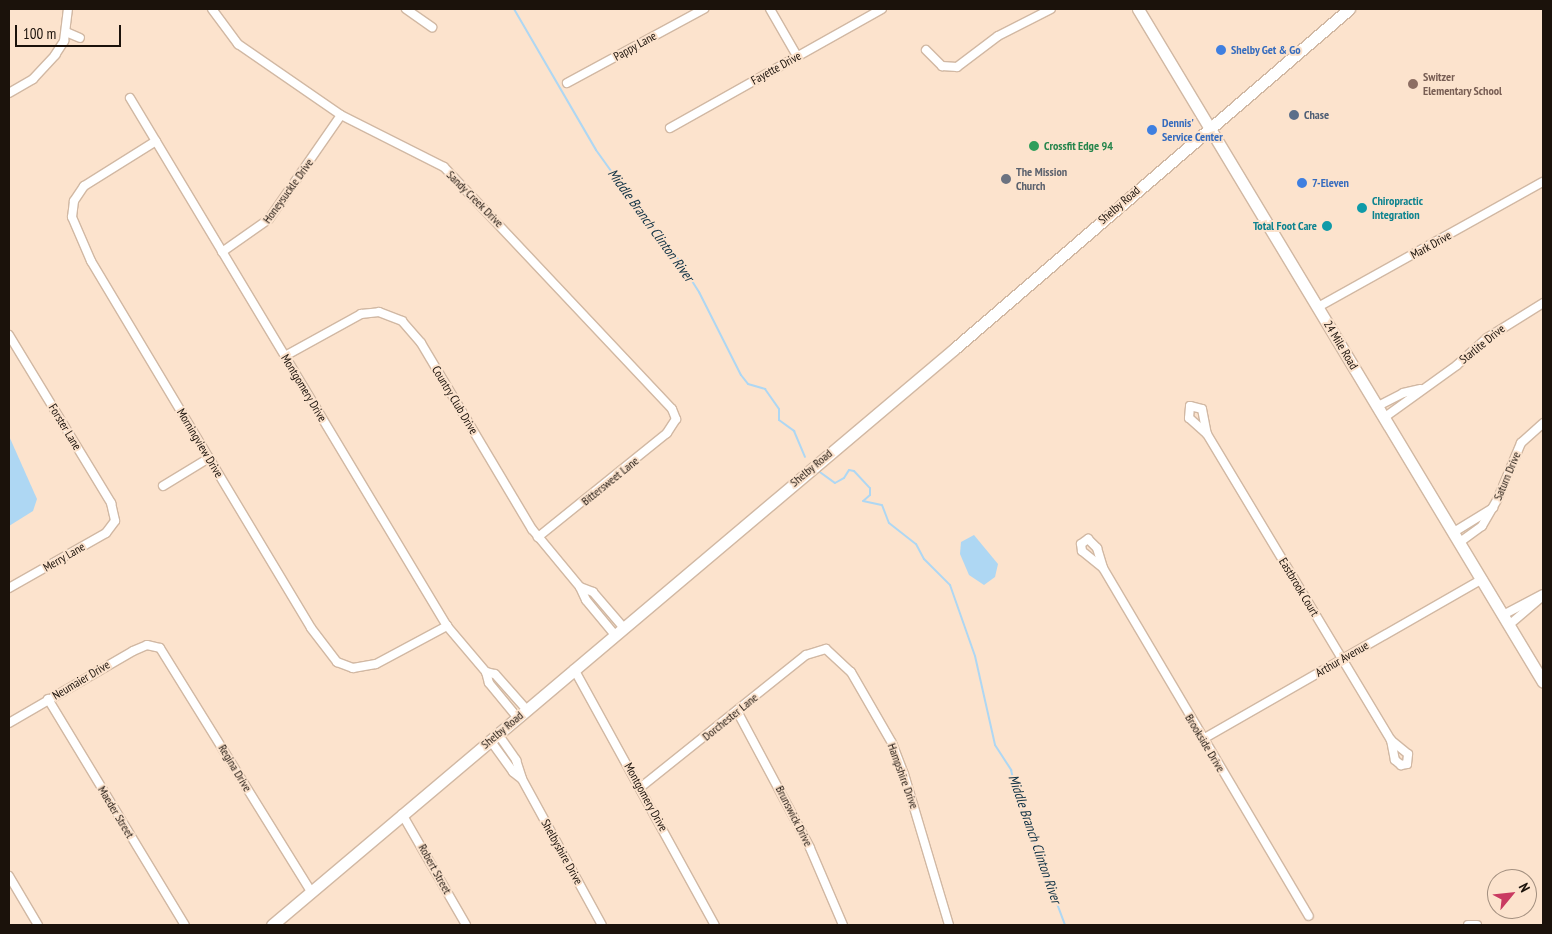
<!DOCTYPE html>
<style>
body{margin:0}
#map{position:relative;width:1552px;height:934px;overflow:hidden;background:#fce3cd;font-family:"PT Sans Narrow",sans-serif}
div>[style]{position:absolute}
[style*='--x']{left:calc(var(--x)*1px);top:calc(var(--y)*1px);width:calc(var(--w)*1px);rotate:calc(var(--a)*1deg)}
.water>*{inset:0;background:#aed7f3}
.stream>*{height:2px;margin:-1px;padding:0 1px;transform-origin:1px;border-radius:1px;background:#aed7f3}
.roads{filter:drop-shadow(1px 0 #d1b8a3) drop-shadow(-1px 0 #d1b8a3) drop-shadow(0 1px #d1b8a3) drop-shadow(0 -1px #d1b8a3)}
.street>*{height:8px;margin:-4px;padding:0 4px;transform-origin:4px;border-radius:4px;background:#fff}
.secondary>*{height:11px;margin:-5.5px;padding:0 5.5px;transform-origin:5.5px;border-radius:5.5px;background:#fff}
.dots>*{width:14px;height:14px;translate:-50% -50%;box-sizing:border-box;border:2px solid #fce3cd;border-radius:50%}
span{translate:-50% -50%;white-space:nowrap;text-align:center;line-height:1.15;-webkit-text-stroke:4px #fce3cd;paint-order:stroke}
.street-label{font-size:12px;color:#1b120b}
.shop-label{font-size:12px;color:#366cbe;font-weight:700}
.left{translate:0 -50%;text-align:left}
.education-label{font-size:12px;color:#785e54;font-weight:700}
.service-label{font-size:12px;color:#4e5e75;font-weight:700}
.leisure-label{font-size:12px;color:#27864d;font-weight:700}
.worship-label{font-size:12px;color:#5b616d;font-weight:700}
.culture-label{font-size:12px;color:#0d838f;font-weight:700}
.right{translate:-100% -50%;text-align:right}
.water-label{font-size:14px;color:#0f3144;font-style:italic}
.frame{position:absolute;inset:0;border:10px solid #1b120b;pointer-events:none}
.north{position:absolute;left:1487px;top:869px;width:50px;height:50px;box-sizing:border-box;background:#fce3cd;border:1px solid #a28f7f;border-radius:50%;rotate:62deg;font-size:14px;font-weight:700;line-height:20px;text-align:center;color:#1b120b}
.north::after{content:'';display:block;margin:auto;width:18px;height:22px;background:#c93a61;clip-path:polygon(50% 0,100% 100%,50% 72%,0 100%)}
.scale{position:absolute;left:15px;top:25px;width:106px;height:22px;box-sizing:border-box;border:2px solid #1b120b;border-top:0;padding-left:6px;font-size:15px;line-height:18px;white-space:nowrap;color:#1b120b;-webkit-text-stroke:4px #fce3cd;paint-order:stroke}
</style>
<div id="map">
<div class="water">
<i style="clip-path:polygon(9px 436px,37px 499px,33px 511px,9px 526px)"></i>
<i style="clip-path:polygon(974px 535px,998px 564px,995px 577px,984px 585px,969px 575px,960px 554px,961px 542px)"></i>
</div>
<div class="stream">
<i style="--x:514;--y:9;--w:163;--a:59.8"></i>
<i style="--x:596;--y:150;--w:82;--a:54.4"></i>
<i style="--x:644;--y:217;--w:38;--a:48"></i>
<i style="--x:669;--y:245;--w:56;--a:57.4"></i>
<i style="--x:699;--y:292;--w:93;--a:63.2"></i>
<i style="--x:741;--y:375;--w:11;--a:52"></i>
<i style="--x:748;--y:384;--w:18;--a:16"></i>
<i style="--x:765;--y:389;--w:24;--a:55"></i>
<i style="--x:779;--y:409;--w:11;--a:90"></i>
<i style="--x:779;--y:420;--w:19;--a:36"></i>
<i style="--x:794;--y:431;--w:28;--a:67"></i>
<i style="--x:817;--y:470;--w:22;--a:36"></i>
<i style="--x:835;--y:483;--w:10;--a:-29"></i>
<i style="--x:844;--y:478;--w:9;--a:-58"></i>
<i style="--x:849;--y:470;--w:5;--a:11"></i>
<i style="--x:854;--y:471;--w:23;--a:47"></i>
<i style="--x:870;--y:488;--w:7;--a:90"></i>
<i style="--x:870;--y:495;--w:9;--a:139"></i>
<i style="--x:863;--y:501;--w:19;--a:12"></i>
<i style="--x:882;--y:505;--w:19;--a:69"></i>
<i style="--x:889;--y:523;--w:34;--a:38"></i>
<i style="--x:916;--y:544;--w:17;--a:62"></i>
<i style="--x:924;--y:559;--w:37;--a:45"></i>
<i style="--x:950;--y:585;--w:75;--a:70.6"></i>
<i style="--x:975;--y:656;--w:91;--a:77.3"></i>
<i style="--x:995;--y:745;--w:30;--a:57"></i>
<i style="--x:1011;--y:770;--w:33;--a:76"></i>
<i style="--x:1019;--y:802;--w:131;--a:69.5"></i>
</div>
<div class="roads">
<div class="street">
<i style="--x:212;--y:9;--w:44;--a:53.4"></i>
<i style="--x:238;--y:44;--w:125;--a:34.6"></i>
<i style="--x:341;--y:115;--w:115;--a:26.8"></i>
<i style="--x:444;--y:167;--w:332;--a:46.7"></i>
<i style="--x:672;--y:409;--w:11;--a:68"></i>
<i style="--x:676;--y:419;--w:17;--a:123"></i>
<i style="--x:667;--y:433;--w:166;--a:141.1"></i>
<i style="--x:406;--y:9;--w:32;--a:35"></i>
<i style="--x:770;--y:9;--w:54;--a:60.1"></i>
<i style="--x:66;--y:32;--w:15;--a:23"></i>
<i style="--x:926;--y:50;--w:23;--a:45"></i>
<i style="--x:942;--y:66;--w:15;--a:4"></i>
<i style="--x:957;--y:67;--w:51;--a:-37.1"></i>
<i style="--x:998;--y:36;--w:59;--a:-27"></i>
<i style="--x:567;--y:83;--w:156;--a:-28.4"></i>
<i style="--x:9;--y:93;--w:28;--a:-30"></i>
<i style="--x:33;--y:79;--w:33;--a:-47"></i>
<i style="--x:55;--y:55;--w:17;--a:-57"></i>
<i style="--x:64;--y:41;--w:32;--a:-83"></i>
<i style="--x:130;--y:98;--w:616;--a:59.02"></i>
<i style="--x:447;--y:626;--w:60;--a:49.7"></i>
<i style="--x:486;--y:672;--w:11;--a:75"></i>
<i style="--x:489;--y:683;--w:44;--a:50.5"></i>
<i style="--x:670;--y:128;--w:243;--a:-29.3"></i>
<i style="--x:156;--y:141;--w:85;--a:148"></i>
<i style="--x:84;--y:186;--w:18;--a:124"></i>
<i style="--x:74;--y:201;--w:16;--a:97"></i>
<i style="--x:72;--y:217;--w:48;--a:66.6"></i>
<i style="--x:91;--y:261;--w:230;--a:59.1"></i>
<i style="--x:209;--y:458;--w:198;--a:59"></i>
<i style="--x:311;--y:628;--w:43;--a:52.6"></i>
<i style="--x:337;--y:662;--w:17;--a:21"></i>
<i style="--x:353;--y:668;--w:23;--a:-10"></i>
<i style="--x:376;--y:664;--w:81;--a:-28.2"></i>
<i style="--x:222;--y:252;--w:57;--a:-35.1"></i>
<i style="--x:269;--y:219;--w:126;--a:-55.3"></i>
<i style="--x:1318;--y:307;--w:257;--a:-29.1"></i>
<i style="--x:9;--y:335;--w:197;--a:58.7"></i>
<i style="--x:111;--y:503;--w:18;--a:77"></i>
<i style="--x:115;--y:521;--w:15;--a:127"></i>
<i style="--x:106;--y:533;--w:112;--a:150.4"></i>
<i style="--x:285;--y:356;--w:87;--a:-28.9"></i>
<i style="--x:361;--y:314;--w:18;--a:-6"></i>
<i style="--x:379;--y:312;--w:25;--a:21"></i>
<i style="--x:402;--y:321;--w:29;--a:49"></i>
<i style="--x:421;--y:343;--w:217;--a:59.2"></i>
<i style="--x:532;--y:529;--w:75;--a:50.4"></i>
<i style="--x:1378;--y:406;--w:28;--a:-27"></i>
<i style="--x:1403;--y:393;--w:18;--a:-13"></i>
<i style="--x:1385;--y:417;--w:89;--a:-35.8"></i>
<i style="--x:1457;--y:365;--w:40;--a:-42"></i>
<i style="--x:1487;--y:338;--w:66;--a:-32"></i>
<i style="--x:1207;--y:434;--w:24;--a:-138"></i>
<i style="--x:1189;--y:418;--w:12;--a:-85"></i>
<i style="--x:1190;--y:406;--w:12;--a:14"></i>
<i style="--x:1202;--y:409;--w:25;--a:79"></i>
<i style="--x:1207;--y:434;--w:357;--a:59"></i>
<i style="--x:1391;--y:740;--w:20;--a:79"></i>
<i style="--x:1395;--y:760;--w:8;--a:40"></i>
<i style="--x:1401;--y:765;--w:6;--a:-9"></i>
<i style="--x:1407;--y:764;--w:10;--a:-84"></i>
<i style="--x:1408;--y:754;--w:22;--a:-141"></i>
<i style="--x:163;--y:486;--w:54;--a:-31.3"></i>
<i style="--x:1454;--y:532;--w:46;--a:-31.6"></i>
<i style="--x:1088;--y:539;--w:13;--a:45"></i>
<i style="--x:1097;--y:548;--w:21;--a:73"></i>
<i style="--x:1103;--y:568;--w:27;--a:-141"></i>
<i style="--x:1082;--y:551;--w:7;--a:-98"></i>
<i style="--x:1081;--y:544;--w:9;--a:-36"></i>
<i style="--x:1460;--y:542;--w:27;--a:-36"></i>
<i style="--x:1482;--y:526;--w:32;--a:-60"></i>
<i style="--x:1498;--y:498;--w:60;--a:-67.3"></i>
<i style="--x:1521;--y:443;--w:30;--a:-42"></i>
<i style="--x:1103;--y:568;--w:404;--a:59.4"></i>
<i style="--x:1503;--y:615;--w:45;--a:-27.7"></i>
<i style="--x:1509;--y:625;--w:45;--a:-40.5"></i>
<i style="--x:615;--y:635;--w:45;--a:-129.6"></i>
<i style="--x:586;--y:600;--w:14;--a:-115"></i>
<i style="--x:580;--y:587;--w:14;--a:21"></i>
<i style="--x:593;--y:592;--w:46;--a:49.4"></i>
<i style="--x:574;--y:669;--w:292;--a:61.2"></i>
<i style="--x:486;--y:672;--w:9;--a:13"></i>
<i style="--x:495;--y:674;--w:47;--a:48.5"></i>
<i style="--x:48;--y:699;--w:264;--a:58.8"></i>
<i style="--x:737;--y:711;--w:155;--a:61.9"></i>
<i style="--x:810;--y:848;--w:84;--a:66.8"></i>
<i style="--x:9;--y:723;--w:143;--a:-30.1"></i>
<i style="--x:133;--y:651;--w:15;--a:-23"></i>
<i style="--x:147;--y:645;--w:13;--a:13"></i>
<i style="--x:160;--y:648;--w:287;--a:58.2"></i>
<i style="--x:498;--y:734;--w:32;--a:55"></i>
<i style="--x:516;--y:760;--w:20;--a:72"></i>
<i style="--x:522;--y:779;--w:166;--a:61.3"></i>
<i style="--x:1203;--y:739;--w:322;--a:-29.8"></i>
<i style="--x:490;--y:740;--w:39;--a:54"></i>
<i style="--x:513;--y:772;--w:11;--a:38"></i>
<i style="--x:641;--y:787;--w:211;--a:-38.7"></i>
<i style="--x:806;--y:655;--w:21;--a:-17"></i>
<i style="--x:826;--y:649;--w:34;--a:43"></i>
<i style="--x:851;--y:672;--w:82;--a:60"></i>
<i style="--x:892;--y:743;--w:33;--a:69"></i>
<i style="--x:904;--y:774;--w:158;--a:73.4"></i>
<i style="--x:402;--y:814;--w:128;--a:60"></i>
<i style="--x:9;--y:876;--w:57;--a:59.4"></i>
<i style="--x:1468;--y:925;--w:9;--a:0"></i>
</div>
<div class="secondary">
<i style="--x:1138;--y:9;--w:785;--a:58.96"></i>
<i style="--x:272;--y:925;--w:893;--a:-40.18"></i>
<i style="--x:954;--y:349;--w:521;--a:-40.72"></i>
</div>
</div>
<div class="dots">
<i style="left:1221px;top:50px;background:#3f7fe0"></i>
<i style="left:1413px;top:84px;background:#8d6e63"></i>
<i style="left:1294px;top:115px;background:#5c6f8a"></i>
<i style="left:1152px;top:130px;background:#3f7fe0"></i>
<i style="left:1034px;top:146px;background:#2e9e5b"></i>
<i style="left:1006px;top:179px;background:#6b7280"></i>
<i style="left:1302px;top:183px;background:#3f7fe0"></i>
<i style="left:1362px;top:208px;background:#0f9aa8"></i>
<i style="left:1327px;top:226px;background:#0f9aa8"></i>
</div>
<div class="street-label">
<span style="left:635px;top:46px;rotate:-29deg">Pappy Lane</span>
<span style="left:776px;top:68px;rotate:-29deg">Fayette Drive</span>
<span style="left:288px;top:191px;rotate:-54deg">Honeysuckle Drive</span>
<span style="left:475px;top:199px;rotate:45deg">Sandy Creek Drive</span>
<span style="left:1119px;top:205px;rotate:-41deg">Shelby Road</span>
<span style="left:1431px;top:245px;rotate:-29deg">Mark Drive</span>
<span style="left:1482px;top:344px;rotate:-39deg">Starlite Drive</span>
<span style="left:1341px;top:345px;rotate:59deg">24 Mile Road</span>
<span style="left:304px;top:388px;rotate:59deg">Montgomery Drive</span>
<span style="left:455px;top:400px;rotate:59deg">Country Club Drive</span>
<span style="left:65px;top:427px;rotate:59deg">Forster Lane</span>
<span style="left:200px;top:443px;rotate:59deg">Morningview Drive</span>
<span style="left:811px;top:468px;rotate:-40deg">Shelby Road</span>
<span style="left:1507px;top:476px;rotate:-67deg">Saturn Drive</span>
<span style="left:610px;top:481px;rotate:-39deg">Bittersweet Lane</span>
<span style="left:64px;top:557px;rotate:-30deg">Merry Lane</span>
<span style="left:1299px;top:587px;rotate:59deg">Eastbrook Court</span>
<span style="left:1342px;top:659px;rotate:-30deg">Arthur Avenue</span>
<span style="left:81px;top:680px;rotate:-31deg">Neumaier Drive</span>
<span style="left:730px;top:717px;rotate:-39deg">Dorchester Lane</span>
<span style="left:502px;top:730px;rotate:-40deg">Shelby Road</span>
<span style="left:1205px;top:743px;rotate:59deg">Brookside Drive</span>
<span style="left:235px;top:768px;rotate:59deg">Regina Drive</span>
<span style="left:903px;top:776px;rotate:70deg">Hampshire Drive</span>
<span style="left:646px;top:797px;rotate:61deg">Montgomery Drive</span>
<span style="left:116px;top:812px;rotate:59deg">Maeder Street</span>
<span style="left:794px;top:816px;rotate:63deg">Brunswick Drive</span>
<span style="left:562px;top:852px;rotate:61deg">Shelbyshire Drive</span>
<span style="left:435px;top:869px;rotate:61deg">Robert Street</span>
</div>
<div class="shop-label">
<span class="left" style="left:1231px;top:50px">Shelby Get &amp; Go</span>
<span class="left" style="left:1162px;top:130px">Dennis'<br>Service Center</span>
<span class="left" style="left:1312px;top:183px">7-Eleven</span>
</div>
<div class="education-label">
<span class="left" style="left:1423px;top:84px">Switzer<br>Elementary School</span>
</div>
<div class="service-label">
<span class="left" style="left:1304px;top:115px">Chase</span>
</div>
<div class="leisure-label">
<span class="left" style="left:1044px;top:146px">Crossfit Edge 94</span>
</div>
<div class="worship-label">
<span class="left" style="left:1016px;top:179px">The Mission<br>Church</span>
</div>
<div class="culture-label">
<span class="left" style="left:1372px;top:208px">Chiropractic<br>Integration</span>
<span class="right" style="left:1317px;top:226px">Total Foot Care</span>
</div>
<div class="water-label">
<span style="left:651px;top:225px;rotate:54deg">Middle Branch Clinton River</span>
<span style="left:1035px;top:839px;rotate:71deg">Middle Branch Clinton River</span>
</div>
<div class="frame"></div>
<div class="north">N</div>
<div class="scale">100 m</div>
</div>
